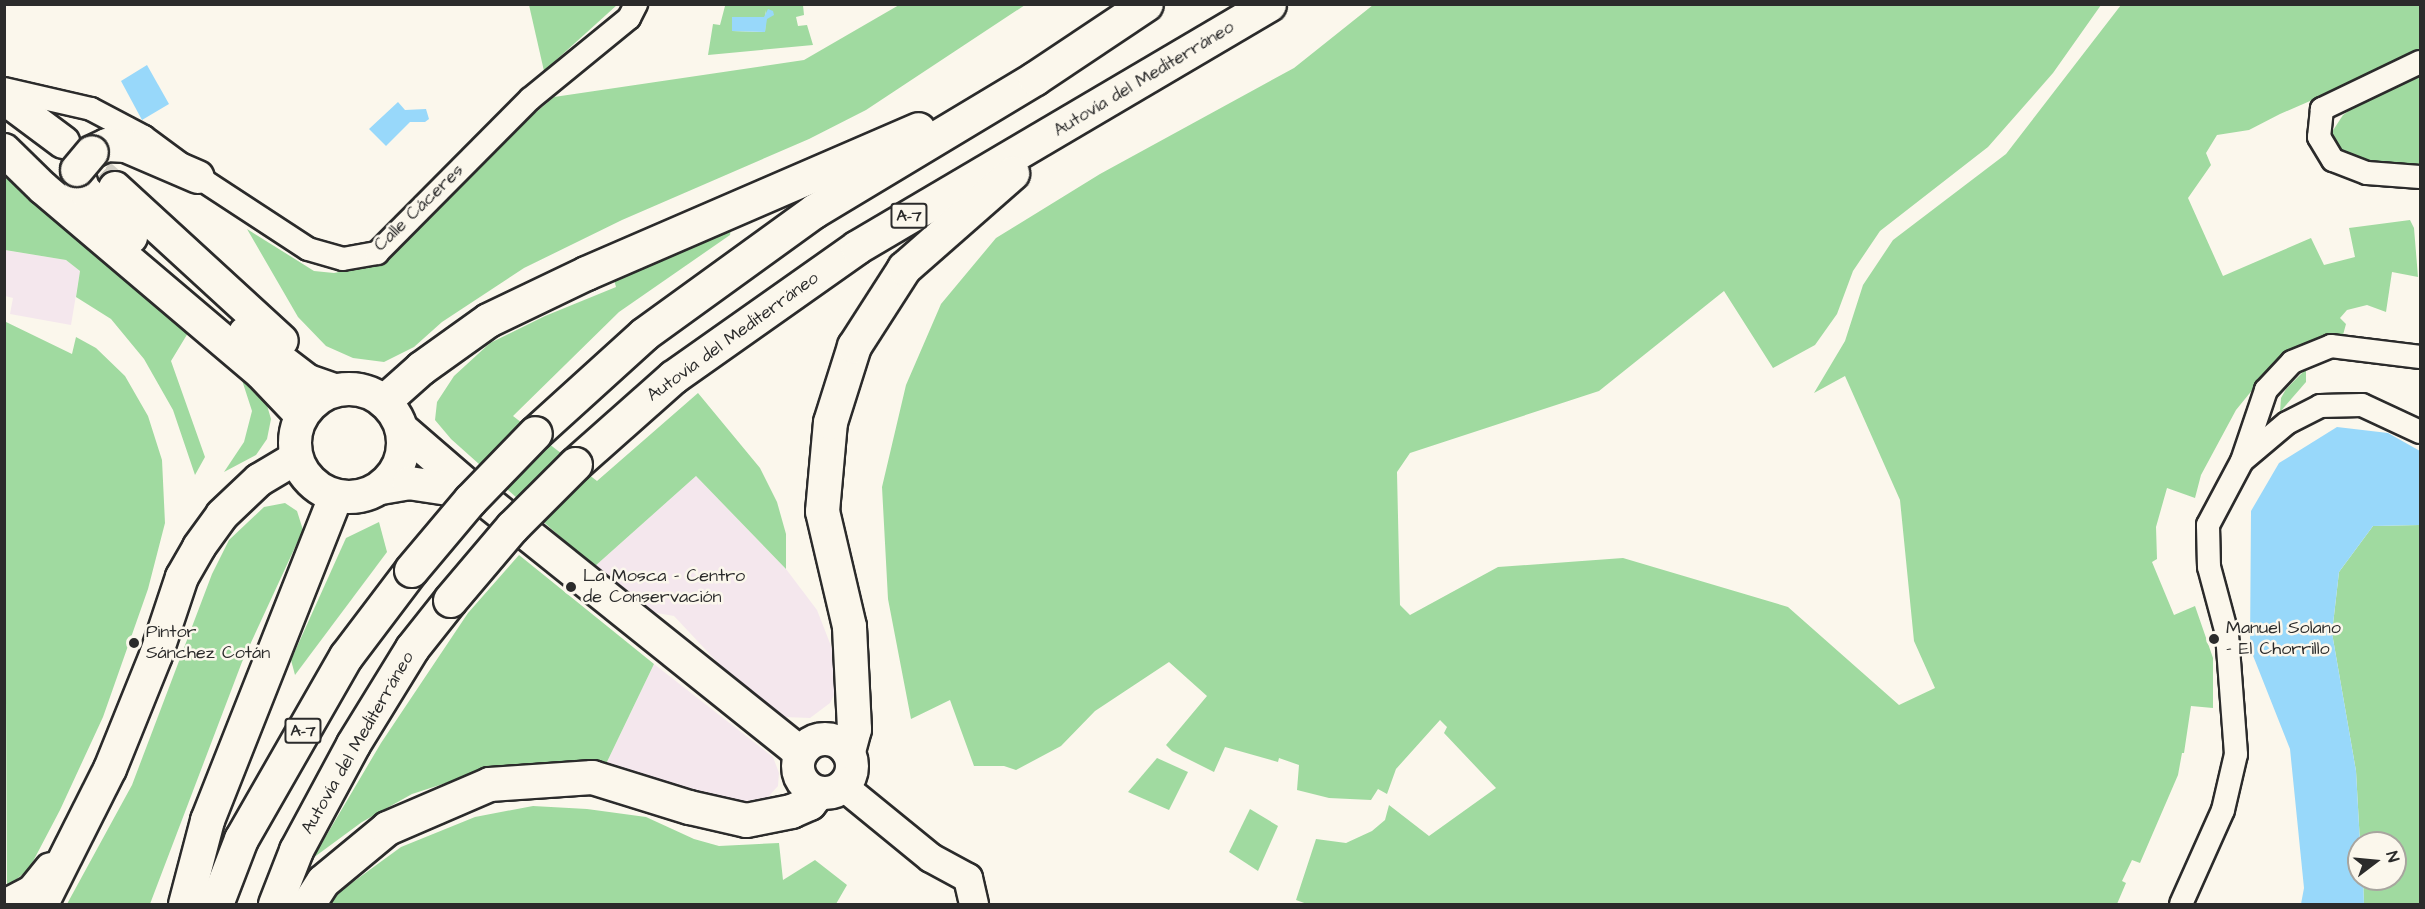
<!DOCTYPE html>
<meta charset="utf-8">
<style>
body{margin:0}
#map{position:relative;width:2425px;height:909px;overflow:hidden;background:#fbf7ec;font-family:"Architects Daughter",sans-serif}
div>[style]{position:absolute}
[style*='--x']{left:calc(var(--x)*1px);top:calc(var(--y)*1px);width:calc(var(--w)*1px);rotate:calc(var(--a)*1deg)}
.built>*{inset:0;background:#f4e7ed}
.green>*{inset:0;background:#a0daa0}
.water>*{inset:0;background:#98d8fa}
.secondary-tunnel>*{height:32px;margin-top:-16px;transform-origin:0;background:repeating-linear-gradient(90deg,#d1cec5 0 32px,transparent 0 48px)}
.roads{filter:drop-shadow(2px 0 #2b2b2b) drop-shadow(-2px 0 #2b2b2b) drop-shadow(0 2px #2b2b2b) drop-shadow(0 -2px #2b2b2b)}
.minor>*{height:22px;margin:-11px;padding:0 11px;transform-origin:11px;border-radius:11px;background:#fbf7ec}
.tertiary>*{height:28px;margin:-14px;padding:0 14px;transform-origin:14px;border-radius:14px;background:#fbf7ec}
.secondary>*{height:32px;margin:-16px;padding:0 16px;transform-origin:16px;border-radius:16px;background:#fbf7ec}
.secondary>.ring{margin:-16px;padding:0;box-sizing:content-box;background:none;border:32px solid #fbf7ec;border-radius:50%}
.motorway>*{height:33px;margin:-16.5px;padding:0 16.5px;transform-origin:16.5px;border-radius:16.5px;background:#fbf7ec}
.bridges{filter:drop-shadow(2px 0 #2b2b2b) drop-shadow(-2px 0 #2b2b2b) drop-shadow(0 2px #2b2b2b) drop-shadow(0 -2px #2b2b2b)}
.secondary-bridge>*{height:32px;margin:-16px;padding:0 16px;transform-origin:16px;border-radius:16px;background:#fbf7ec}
.motorway-bridge>*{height:33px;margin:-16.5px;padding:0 16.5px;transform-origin:16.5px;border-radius:16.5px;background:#fbf7ec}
.dots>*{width:16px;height:16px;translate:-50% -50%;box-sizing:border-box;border:3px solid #fbf7ec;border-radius:50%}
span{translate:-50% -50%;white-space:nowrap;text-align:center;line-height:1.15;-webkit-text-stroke:5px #fbf7ec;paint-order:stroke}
.shield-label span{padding:2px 4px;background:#fbf7ec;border:2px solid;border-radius:4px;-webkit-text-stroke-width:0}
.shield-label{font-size:16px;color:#2b2b2b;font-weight:700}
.street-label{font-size:18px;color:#2b2b2b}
.poi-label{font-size:18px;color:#2b2b2b}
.left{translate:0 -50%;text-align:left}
.frame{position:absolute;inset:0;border:6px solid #2b2b2b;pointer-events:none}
.north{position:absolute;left:2347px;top:831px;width:60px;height:60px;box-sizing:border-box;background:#fbf7ec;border:2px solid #a8a59f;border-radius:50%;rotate:74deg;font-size:16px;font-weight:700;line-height:24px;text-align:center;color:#2b2b2b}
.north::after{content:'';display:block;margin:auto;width:21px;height:27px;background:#2b2b2b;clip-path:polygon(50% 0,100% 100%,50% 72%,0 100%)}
</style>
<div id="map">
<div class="built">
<i style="clip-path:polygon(4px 250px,66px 260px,80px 271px,71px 325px,10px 314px,13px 298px,5px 296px)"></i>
<i style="clip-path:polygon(696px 476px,786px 569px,817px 610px,840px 669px,840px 683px,830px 703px,810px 718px,784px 717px,719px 664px,674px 616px,651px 612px,594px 567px)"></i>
<i style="clip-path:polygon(654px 664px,773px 757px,779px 773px,778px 786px,768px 797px,731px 804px,711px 800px,671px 784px,605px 766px)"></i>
</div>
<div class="green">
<i style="clip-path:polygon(evenodd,758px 4px,803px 5px,804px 15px,796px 17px,798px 26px,807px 25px,813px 45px,708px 55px,713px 24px,720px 25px,725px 6px,758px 4px,766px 10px,765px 32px,732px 31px,732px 17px,765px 17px,766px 10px)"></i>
<i style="clip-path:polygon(529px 5px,529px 4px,617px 5px,544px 71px)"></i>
<i style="clip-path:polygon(899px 5px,1025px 5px,866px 110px,809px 139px,622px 220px,524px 268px,442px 322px,414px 347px,384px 362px,353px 358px,326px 346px,298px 317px,247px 229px,314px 271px,334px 273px,360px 268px,387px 255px,508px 136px,554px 97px,804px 60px)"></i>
<i style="clip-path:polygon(1373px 5px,2101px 5px,2053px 73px,1988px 147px,1880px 231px,1853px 271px,1837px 314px,1815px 345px,1773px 368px,1724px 291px,1599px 391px,1410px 453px,1397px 472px,1400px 605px,1410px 615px,1498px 567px,1623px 558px,1788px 607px,1899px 705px,1935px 688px,1914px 641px,1900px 500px,1845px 376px,1814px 393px,1845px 341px,1863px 285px,1893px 240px,2006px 154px,2121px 5px,2420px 5px,2420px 53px,2280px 114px,2249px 130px,2217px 135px,2206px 153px,2211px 165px,2188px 198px,2223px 276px,2311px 238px,2324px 265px,2355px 257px,2349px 228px,2410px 220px,2414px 228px,2418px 277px,2392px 272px,2386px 312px,2367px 305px,2347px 310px,2340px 318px,2346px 324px,2343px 335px,2313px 342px,2271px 367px,2236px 410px,2201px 475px,2195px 498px,2167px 488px,2156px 527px,2157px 559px,2152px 562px,2174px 615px,2195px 606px,2213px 658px,2213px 708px,2191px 706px,2184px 753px,2182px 753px,2178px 775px,2140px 863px,2132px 860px,2122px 881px,2126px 883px,2117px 904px,1307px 904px,1296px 900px,1316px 839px,1346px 843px,1372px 831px,1385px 820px,1389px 805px,1429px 836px,1496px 788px,1444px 733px,1447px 727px,1440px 720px,1396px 769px,1387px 794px,1378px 789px,1371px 800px,1329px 798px,1297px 790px,1299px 765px,1279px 758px,1278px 762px,1225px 747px,1214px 772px,1172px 751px,1166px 745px,1207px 696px,1169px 662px,1095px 711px,1061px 746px,1016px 770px,1004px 766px,974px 766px,950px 700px,911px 719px,888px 599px,882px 487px,906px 385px,941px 304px,996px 238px,1100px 174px,1294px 68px)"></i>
<i style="clip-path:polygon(2420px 72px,2420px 174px,2352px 161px,2336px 150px,2330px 135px,2343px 115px,2378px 90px)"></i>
<i style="clip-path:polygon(4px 158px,191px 328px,171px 361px,205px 457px,195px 475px,173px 410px,144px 359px,111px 319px,76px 297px,80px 271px,66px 260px,5px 250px)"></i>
<i style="clip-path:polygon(725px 227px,731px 229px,730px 235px,619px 312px,513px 416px,597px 481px,698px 393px,760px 468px,777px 502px,786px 534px,786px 569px,696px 476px,594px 567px,451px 439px,435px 420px,437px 402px,454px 376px,490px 343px,545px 316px,616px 287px,613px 276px)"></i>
<i style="clip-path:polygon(4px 321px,72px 354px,76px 337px,96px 348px,125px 376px,148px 416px,162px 460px,165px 523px,148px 589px,103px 717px,60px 810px,29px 869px,7px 887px)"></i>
<i style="clip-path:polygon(2306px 369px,2306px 382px,2280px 412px,2281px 398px,2286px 389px)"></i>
<i style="clip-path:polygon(240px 374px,266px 402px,271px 419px,267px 439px,256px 455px,224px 472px,244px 442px,252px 411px)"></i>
<i style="clip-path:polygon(285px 503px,297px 511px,303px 530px,242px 662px,150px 904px,67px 904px,132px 785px,212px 574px,229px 540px,264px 507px)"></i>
<i style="clip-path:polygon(379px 522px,387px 552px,295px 675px,291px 660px,346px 538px)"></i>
<i style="clip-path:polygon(2420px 525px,2420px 904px,2364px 904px,2363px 879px,2395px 879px,2395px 843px,2360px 843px,2356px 771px,2332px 633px,2339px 572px,2373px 526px)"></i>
<i style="clip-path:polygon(519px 555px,654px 664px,605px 766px,489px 769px,412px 794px,362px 822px,313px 858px,381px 743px,468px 613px)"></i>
<i style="clip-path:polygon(1157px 758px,1188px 772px,1169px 810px,1128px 792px)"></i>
<i style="clip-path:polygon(533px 806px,587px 809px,646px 817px,694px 839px,719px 846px,779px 843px,783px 880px,815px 860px,847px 885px,836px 904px,330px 904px,338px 893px,401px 847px,475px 817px)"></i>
<i style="clip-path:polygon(1250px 809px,1278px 826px,1258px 871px,1229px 852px)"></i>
</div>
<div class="water">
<i style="clip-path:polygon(768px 9px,773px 11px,774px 15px,767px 19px,765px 32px,732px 31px,732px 17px,764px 17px)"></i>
<i style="clip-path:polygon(147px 65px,169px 104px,142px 120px,121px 81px)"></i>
<i style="clip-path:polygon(398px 102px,405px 110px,426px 109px,429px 119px,425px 122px,410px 122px,386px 146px,369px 129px)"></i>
<i style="clip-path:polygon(2337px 427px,2388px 433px,2420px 451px,2420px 525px,2373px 526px,2339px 572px,2332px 633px,2356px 771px,2360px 843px,2359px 879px,2363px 879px,2364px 904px,2301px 904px,2304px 888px,2290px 749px,2250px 648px,2251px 511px,2279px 463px)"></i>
</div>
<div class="secondary-tunnel">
<i style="--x:64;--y:143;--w:68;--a:41.4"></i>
</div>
<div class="roads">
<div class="minor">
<i style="--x:2420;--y:62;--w:109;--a:154.4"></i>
<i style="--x:2322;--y:109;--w:28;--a:96"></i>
<i style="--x:2319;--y:137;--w:27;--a:59"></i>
<i style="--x:2333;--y:160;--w:36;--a:21"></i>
<i style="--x:2367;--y:173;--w:53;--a:4.3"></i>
<i style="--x:4;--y:89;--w:89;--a:12.9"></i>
<i style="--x:91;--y:109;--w:60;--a:27.8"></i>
<i style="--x:144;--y:137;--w:67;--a:36.5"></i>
<i style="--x:198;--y:177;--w:131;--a:33.2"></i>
<i style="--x:308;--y:249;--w:36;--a:16"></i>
<i style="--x:343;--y:259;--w:35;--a:-10"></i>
<i style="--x:377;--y:253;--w:217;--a:-45.2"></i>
<i style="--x:530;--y:99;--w:128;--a:-39.3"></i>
<i style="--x:629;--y:18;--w:16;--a:-63"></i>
<i style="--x:2243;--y:460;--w:57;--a:-40.1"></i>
<i style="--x:2287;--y:423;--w:37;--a:-27"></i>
<i style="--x:2320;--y:406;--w:42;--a:-1.4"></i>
<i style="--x:2362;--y:405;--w:64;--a:25"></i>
<i style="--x:2181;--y:904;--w:103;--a:-65.9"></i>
<i style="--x:2223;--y:810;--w:57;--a:-76.9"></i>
<i style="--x:2236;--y:754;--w:120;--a:-94.3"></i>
<i style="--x:2227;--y:634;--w:69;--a:-105"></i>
<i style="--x:2209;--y:567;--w:42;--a:-91.4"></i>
<i style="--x:2208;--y:525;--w:72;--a:-62"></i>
<i style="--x:2242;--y:461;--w:75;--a:-71.3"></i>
<i style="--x:2266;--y:390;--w:38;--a:-47"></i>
<i style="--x:2292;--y:362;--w:42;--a:-22.3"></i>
<i style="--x:2331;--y:346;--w:90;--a:7"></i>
</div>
<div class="tertiary">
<i style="--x:844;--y:787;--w:112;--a:39.2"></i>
<i style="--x:931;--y:858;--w:42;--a:28.4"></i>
<i style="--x:968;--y:878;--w:27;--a:77"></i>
</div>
<div class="secondary">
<i style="--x:4;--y:98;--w:74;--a:36.7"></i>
<i style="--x:4;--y:150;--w:54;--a:44.3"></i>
<i style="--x:43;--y:188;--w:286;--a:40.3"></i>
<i style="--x:261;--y:373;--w:59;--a:46.4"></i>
<i style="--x:92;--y:152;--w:17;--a:-25"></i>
<i style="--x:107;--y:145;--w:19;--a:3"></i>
<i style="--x:126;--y:146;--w:78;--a:23.3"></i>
<i style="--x:77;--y:170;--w:20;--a:72"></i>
<i style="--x:83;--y:189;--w:68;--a:45"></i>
<i style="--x:115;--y:188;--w:226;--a:42.5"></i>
<i style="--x:245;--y:333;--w:79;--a:37.3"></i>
<i style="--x:308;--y:381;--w:28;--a:19"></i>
<i class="ring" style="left:295px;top:389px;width:76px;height:76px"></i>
<i style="--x:402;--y:429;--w:98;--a:40.9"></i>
<i style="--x:476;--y:493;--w:416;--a:38.7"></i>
<i style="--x:381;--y:488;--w:28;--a:-10"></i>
<i style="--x:409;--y:483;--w:67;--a:8.6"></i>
<i class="ring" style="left:798px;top:739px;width:22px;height:22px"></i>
<i style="--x:9;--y:904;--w:27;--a:-28"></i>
<i style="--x:33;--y:891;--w:28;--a:-51"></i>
<i style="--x:42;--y:904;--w:151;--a:-63.3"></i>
<i style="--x:110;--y:769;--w:123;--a:-68"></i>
<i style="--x:156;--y:655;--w:82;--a:-71.6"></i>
<i style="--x:182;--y:577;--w:34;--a:-60"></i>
<i style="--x:199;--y:547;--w:39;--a:-54"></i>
<i style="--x:222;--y:515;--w:51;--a:-43.4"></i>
<i style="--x:259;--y:480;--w:43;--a:-30.7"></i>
</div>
<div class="motorway">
<i style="--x:384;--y:401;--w:50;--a:-41.7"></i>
<i style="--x:421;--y:368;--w:82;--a:-35.6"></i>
<i style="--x:488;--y:320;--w:109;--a:-25.6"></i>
<i style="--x:586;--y:273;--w:362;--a:-23.4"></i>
<i style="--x:535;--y:433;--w:147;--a:-42.2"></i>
<i style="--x:644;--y:334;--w:210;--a:-35.9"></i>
<i style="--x:814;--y:211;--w:258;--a:-31"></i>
<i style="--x:1035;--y:78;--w:133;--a:-33.7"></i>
<i style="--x:575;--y:464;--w:131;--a:-41.6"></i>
<i style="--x:673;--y:377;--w:225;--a:-35.2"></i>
<i style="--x:857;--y:247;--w:478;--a:-30.5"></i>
<i style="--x:848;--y:751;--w:23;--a:-75"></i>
<i style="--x:854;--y:729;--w:103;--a:-92.8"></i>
<i style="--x:849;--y:626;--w:118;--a:-103.2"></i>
<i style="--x:822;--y:511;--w:89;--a:-84.9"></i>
<i style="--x:830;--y:422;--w:80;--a:-72.5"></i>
<i style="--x:854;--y:346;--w:93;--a:-57.3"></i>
<i style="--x:904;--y:268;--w:144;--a:-41.3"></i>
<i style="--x:185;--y:904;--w:87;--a:-75.3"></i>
<i style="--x:207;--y:820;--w:348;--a:-68.4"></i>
<i style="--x:216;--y:904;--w:70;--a:-69"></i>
<i style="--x:241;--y:839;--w:211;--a:-60.2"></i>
<i style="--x:346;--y:656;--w:108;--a:-52.9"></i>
<i style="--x:275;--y:904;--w:58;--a:-68.7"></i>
<i style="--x:296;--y:850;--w:120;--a:-61.7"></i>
<i style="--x:353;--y:744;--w:113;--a:-58.4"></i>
<i style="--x:412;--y:648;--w:61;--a:-51.6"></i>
<i style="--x:308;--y:904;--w:27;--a:-57"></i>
<i style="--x:323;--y:881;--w:83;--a:-39.6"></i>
<i style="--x:387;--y:828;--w:111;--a:-23.3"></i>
<i style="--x:489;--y:784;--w:103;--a:-3.9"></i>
<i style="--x:592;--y:777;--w:102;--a:17.2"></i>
<i style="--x:689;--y:807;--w:58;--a:12.8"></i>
<i style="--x:746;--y:820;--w:46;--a:-11.3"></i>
<i style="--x:791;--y:811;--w:20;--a:-24"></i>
<i style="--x:809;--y:803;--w:13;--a:-51"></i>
</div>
</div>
<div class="bridges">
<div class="secondary-bridge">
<i style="--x:77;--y:170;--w:23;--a:-50"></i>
</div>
<div class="motorway-bridge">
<i style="--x:411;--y:570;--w:92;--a:-49.9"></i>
<i style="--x:470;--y:500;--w:93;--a:-45.9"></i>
<i style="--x:450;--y:600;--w:96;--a:-49.7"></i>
<i style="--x:512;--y:527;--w:89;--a:-45"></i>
</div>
</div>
<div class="dots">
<i style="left:571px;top:587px;background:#2b2b2b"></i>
<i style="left:2214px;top:639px;background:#2b2b2b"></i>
<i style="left:134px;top:643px;background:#2b2b2b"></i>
</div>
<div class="shield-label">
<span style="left:909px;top:216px">A-7</span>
<span style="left:303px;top:731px">A-7</span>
</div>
<div class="street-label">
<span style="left:1144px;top:79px;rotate:-31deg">Autovía del Mediterráneo</span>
<span style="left:419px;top:208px;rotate:-44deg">Calle Cáceres</span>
<span style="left:733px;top:337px;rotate:-36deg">Autovía del Mediterráneo</span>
<span style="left:358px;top:743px;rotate:-60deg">Autovía del Mediterráneo</span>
</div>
<div class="poi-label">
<span class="left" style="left:583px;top:587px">La Mosca - Centro<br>de Conservación</span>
<span class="left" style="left:2226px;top:639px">Manuel Solano<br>- El Chorrillo</span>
<span class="left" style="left:146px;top:643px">Pintor<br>Sánchez Cotán</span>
</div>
<div class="frame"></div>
<div class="north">N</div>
</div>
